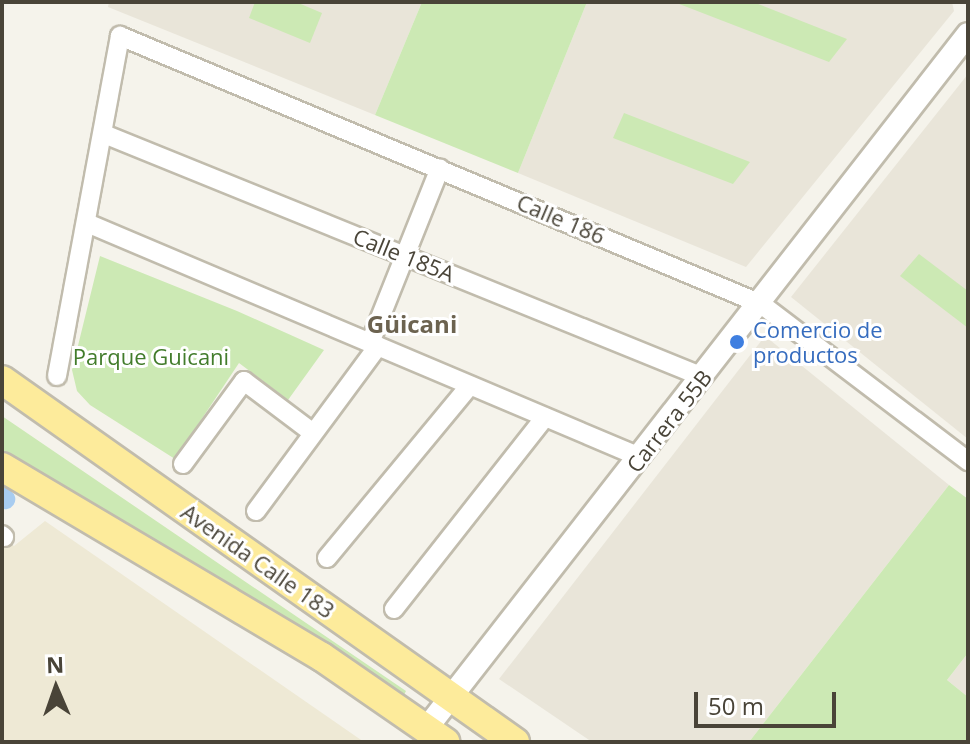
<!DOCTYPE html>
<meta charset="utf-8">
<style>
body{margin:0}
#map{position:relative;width:970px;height:744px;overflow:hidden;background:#f5f3eb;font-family:"Open Sans",sans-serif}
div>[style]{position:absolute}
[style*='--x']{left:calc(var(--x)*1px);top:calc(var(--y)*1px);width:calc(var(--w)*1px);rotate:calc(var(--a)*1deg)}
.residential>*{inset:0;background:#e9e5d9}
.education>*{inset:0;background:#eee9d5}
.green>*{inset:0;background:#cce9b4}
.canal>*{height:20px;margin:-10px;padding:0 10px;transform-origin:10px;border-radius:10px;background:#a8ccf0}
.roads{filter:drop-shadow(2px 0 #c1bcad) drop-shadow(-2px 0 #c1bcad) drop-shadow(0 2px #c1bcad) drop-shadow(0 -2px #c1bcad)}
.minor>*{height:18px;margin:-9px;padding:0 9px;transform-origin:9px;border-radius:9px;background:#fff}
.tertiary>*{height:22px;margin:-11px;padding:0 11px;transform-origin:11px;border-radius:11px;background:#fff}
.primary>*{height:28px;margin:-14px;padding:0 14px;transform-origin:14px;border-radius:14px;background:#fdeb9b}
.dots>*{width:22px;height:22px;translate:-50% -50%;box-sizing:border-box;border:4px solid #fff;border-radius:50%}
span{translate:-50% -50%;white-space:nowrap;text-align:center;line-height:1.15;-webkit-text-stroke:6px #fff;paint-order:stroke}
.street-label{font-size:22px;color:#494438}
.shop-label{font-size:22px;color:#366cbe}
.left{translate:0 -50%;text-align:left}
.park-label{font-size:22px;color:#427c2b}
.neighbourhood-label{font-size:24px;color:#6c6350;font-weight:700}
.frame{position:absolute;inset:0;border:4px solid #494438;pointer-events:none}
.north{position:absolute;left:16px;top:648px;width:80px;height:80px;-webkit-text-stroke:6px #fff;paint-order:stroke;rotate:358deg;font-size:22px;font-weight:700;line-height:32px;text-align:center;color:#494438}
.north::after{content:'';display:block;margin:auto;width:28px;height:36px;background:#494438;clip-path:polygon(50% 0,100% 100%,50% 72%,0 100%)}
.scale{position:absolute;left:694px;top:692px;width:142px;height:36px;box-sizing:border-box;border:4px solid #494438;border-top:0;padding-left:10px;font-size:24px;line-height:28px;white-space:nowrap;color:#494438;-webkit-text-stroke:6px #fff;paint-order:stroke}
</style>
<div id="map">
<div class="residential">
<i style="clip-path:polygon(109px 2px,422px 2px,375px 115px,108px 7px)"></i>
<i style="clip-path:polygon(587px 2px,952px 2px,954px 11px,746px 267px,518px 173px)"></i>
<i style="clip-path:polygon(968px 74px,968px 439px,791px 297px)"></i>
<i style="clip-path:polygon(765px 336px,949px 485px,749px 742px,592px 742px,499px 679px)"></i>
<i style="clip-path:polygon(968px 653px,968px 697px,947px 680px)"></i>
</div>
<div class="education">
<i style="clip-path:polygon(45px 521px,364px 742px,2px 742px,2px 539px,14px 546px)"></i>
</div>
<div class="green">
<i style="clip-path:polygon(255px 2px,296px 2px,322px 13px,310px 43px,249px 18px)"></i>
<i style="clip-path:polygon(422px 2px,587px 2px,518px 173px,375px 115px)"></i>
<i style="clip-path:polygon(674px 2px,753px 2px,847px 39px,829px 62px)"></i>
<i style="clip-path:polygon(624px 113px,750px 162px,733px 184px,613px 138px)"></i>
<i style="clip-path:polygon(919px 254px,968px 291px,968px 328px,900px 276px)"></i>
<i style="clip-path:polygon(100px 256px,237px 311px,324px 350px,288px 400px,239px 363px,175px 459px,90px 405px,77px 391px,72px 370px)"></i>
<i style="clip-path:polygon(2px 416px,406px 691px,403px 697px,219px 579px,2px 451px)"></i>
<i style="clip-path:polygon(949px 485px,968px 499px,968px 653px,947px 680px,968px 697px,968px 742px,749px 742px)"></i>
</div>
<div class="canal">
<i style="--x:2;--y:497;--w:4;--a:34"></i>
</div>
<div class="roads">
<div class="minor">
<i style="--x:104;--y:134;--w:646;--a:22.08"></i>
<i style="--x:87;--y:223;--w:600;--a:22.94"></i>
<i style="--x:370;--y:343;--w:188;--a:-68.2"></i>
<i style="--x:57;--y:376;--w:346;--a:-79.5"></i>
<i style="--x:120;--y:36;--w:695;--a:22.69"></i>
<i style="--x:761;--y:304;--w:260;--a:37.2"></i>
<i style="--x:183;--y:464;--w:103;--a:-53.7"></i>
<i style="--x:244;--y:381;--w:86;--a:37"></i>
<i style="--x:256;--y:511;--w:205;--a:-53.5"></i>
<i style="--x:2;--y:535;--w:3;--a:45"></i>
<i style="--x:327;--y:558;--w:224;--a:-50.4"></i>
<i style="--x:394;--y:609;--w:244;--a:-51.8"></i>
</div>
<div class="tertiary">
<i style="--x:426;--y:729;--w:881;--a:-52.05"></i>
</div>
<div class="primary">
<i style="--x:2;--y:380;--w:628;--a:35.21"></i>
<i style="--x:2;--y:467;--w:372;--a:30.7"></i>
<i style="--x:322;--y:657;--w:150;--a:34.6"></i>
</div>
</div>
<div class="dots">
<i style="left:737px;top:342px;background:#3f7fe0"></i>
</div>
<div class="street-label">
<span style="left:561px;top:219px;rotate:23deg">Calle 186</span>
<span style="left:404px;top:255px;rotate:22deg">Calle 185A</span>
<span style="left:669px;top:421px;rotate:-52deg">Carrera 55B</span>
<span style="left:258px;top:561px;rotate:35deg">Avenida Calle 183</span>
</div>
<div class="shop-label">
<span class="left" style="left:753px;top:342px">Comercio de<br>productos</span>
</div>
<div class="park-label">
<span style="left:151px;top:357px">Parque Guicani</span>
</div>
<div class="neighbourhood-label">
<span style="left:412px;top:324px">Güicani</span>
</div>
<div class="frame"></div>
<div class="north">N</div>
<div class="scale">50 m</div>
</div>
